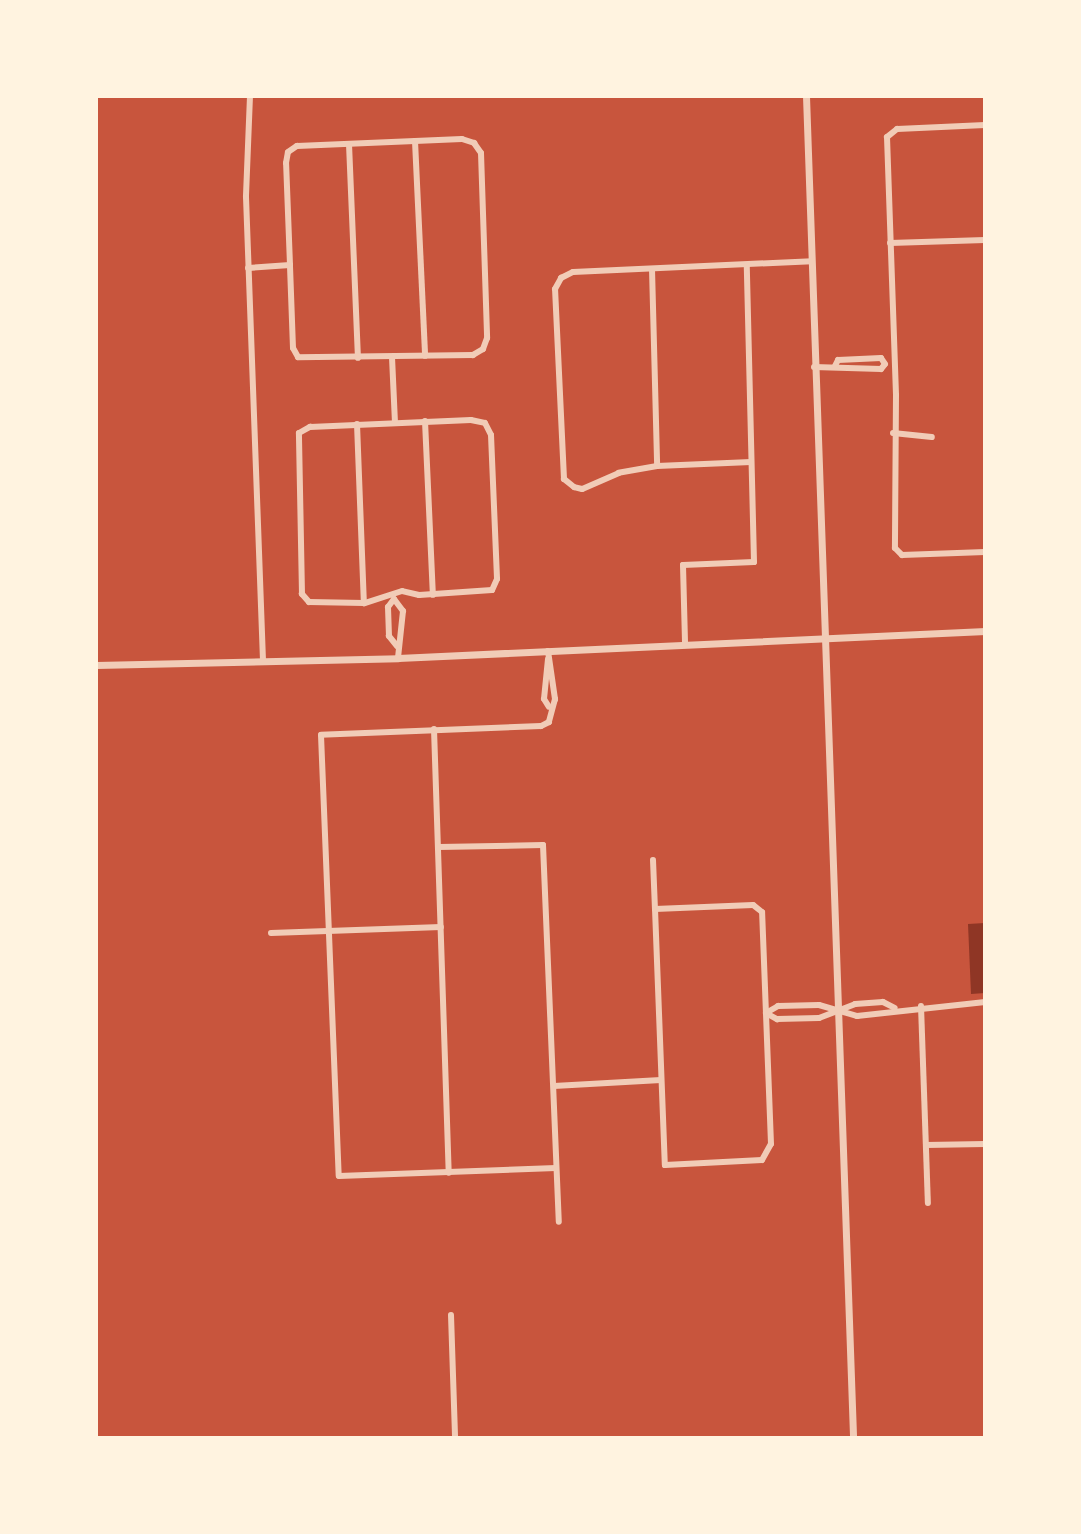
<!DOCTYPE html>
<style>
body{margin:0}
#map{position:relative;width:1081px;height:1534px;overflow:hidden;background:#c8553d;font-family:Signika,sans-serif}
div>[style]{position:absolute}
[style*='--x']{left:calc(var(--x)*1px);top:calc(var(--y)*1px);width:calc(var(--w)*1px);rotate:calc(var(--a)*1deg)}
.water>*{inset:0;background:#8f3625}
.minor>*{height:6px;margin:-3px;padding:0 3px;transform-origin:3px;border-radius:3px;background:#f1ccb7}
.tertiary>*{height:7px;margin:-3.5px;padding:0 3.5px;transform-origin:3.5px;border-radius:3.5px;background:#f1ccb7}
span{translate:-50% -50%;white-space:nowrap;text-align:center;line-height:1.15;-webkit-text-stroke:7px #fff3e0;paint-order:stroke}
.frame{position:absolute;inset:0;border:98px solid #fff3e0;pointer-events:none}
</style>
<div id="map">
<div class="water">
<i style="clip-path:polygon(985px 923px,985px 993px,971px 994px,968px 924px)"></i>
</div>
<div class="minor">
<i style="--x:250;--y:96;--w:101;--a:92.3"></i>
<i style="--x:246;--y:197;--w:465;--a:87.9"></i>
<i style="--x:985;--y:125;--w:88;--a:177.4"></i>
<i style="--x:897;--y:129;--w:13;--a:141"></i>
<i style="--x:887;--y:137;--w:258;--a:88"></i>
<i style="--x:896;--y:395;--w:153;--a:90.4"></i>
<i style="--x:895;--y:548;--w:10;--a:45"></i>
<i style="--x:902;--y:555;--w:83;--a:-2.1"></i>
<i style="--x:415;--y:141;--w:215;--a:87.3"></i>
<i style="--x:349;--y:144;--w:214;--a:87.6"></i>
<i style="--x:890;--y:243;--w:95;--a:-1.8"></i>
<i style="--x:248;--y:268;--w:42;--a:-4.1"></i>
<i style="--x:290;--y:265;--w:102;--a:-92.2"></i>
<i style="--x:286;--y:163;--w:11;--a:-80"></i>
<i style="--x:288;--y:152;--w:11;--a:-34"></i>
<i style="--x:297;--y:146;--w:165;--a:-2.4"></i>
<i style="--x:462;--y:139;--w:13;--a:18"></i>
<i style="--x:474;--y:143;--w:12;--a:55"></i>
<i style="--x:481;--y:153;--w:185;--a:88.1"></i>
<i style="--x:487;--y:338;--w:12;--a:110"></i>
<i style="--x:483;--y:349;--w:12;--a:149"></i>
<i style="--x:473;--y:355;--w:175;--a:179.3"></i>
<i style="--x:298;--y:357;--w:10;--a:-119"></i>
<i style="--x:293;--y:348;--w:83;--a:-92.1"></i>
<i style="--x:652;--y:269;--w:197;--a:88.5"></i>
<i style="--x:657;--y:466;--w:39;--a:170"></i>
<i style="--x:619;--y:473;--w:40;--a:156.6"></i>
<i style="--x:582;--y:489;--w:8;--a:-166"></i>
<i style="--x:574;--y:487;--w:13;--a:-141"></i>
<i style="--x:564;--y:479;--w:190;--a:-92.7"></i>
<i style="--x:555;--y:289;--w:13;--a:-61"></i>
<i style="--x:561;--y:278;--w:13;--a:-27"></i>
<i style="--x:573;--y:272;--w:239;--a:-2.6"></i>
<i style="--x:392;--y:357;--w:65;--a:87.4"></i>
<i style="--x:814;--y:367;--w:67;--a:1.7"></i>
<i style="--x:881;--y:369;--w:6;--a:-51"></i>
<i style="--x:885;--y:364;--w:7;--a:-124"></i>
<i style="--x:881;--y:358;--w:43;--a:177.3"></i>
<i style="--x:838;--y:360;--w:7;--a:117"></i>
<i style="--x:471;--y:420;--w:14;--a:12"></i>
<i style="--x:485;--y:423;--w:13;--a:63"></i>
<i style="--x:491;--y:435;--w:144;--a:87.6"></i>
<i style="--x:497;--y:579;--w:12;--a:114"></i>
<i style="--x:492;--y:590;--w:73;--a:176.1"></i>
<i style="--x:419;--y:595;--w:17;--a:-167"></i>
<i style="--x:402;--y:591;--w:40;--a:162"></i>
<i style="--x:364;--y:603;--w:55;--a:-179"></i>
<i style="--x:309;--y:602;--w:11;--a:-131"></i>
<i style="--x:302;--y:594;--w:161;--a:-91.1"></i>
<i style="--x:299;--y:433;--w:13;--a:-29"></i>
<i style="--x:310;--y:427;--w:161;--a:-2.5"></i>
<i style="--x:425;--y:421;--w:174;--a:87.4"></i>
<i style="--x:357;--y:424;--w:179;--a:87.8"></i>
<i style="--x:893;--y:433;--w:39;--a:6"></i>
<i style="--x:657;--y:466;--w:94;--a:-2.4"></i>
<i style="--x:685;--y:642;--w:77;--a:-91.5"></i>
<i style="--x:683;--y:565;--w:71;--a:-2.4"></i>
<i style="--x:754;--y:562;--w:297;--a:-91.4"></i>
<i style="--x:397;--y:646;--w:13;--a:-129"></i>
<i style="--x:389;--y:636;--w:29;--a:-92"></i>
<i style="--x:388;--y:607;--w:10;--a:-53"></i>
<i style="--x:394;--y:599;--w:15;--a:53"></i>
<i style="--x:403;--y:611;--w:47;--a:96.1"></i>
<i style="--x:548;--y:651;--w:49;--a:81.7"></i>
<i style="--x:555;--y:699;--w:24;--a:105"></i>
<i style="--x:549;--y:722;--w:9;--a:153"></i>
<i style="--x:541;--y:726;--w:220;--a:177.7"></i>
<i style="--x:321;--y:735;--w:441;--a:87.7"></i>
<i style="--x:339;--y:1176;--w:217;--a:-2.1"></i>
<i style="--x:548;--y:659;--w:40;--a:95.7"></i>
<i style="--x:544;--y:699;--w:9;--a:58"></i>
<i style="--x:434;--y:729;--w:444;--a:88.1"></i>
<i style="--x:439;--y:847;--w:104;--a:-1.1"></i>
<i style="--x:543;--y:845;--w:377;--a:87.6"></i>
<i style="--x:653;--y:860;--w:49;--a:87.7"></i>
<i style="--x:655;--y:909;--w:256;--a:87.8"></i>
<i style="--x:665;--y:1165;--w:97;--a:-3"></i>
<i style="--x:762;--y:1160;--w:18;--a:-61"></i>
<i style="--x:771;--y:1144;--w:232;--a:-92.2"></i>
<i style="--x:762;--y:912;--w:11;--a:-142"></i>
<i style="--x:753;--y:905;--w:98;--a:177.7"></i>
<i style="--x:271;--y:933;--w:170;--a:-2"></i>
<i style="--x:921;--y:1006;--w:197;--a:88"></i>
<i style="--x:766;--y:1013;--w:14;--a:-30"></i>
<i style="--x:778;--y:1006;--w:41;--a:-1.4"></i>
<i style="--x:819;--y:1005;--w:40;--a:16"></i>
<i style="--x:857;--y:1016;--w:129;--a:-6.2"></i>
<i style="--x:766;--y:1013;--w:13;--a:29"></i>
<i style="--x:777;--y:1019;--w:42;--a:-1.4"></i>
<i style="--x:819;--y:1018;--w:39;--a:-21"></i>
<i style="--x:855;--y:1004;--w:28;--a:-4"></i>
<i style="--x:883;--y:1002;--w:13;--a:27"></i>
<i style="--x:554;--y:1086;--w:107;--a:-3.2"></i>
<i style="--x:926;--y:1145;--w:59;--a:-1"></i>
<i style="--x:451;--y:1315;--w:123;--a:88.1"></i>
</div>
<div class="tertiary">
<i style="--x:806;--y:96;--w:1343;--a:87.99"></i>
<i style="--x:96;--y:665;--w:302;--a:-1.3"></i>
<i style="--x:398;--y:658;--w:588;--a:-2.63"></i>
</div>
<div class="frame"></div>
</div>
